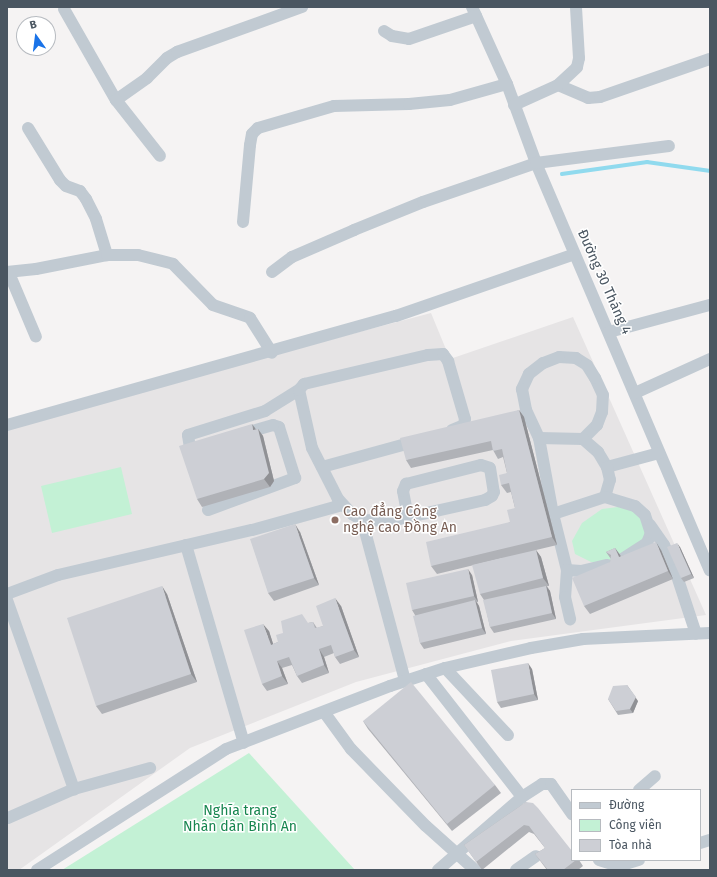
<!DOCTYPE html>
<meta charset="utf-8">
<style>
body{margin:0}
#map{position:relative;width:717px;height:877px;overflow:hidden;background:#f5f3f3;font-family:"Fira Sans",sans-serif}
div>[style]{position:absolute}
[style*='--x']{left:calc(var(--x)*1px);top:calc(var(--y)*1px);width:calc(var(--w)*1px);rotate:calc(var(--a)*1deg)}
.education>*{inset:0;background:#e6e4e5}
.green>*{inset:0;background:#c3f1d5}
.stream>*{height:3.5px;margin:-1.75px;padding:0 1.75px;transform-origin:1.75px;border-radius:1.75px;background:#90daee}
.minor>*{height:12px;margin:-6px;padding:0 6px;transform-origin:6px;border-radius:6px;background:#c1cad2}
.wall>*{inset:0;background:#b0b2b7}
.shaded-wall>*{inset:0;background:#909195}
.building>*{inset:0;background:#cdcfd5}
.dots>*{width:11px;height:11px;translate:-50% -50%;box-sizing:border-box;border:2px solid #fff;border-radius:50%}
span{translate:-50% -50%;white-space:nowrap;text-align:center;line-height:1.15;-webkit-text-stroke:3px #fff;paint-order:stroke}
.street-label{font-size:14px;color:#4a5661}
.education-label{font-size:14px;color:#785e54}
.left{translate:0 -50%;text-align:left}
.park-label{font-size:14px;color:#17864f}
.frame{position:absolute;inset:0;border:8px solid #4a5661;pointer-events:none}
.legend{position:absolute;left:571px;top:789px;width:130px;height:72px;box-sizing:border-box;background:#fff;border:1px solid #b7bbc0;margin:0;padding:5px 7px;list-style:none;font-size:12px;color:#4a5661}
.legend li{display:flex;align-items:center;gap:8px;height:20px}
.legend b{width:20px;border:1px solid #b7bbc0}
.north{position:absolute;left:16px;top:16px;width:40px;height:40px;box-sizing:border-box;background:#fff;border:1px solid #b7bbc0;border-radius:50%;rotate:346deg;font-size:11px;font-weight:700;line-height:16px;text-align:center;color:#4a5661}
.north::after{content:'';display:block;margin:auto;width:14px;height:18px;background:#1a73e8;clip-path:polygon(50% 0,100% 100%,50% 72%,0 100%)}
</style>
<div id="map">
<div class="education">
<i style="clip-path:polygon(431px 313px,450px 359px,573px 317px,706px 615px,511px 641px,356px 682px,190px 748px,19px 870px,7px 870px,7px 425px)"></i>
</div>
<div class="green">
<i style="clip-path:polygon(121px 467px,132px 514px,52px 533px,41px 486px)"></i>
<i style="clip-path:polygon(618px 507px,632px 508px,647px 526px,645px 537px,624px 556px,604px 562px,591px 562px,575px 554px,572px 541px,582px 523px,602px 509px)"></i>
<i style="clip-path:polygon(249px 753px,355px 870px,62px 870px)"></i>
</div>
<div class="stream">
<i style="--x:562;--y:174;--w:86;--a:-8"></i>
<i style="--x:647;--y:162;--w:64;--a:8.1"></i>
</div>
<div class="minor">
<i style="--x:472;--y:7;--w:85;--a:65.6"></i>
<i style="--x:507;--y:84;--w:84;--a:69.8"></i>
<i style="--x:536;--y:163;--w:443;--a:66.9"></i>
<i style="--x:64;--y:9;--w:105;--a:60.3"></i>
<i style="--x:116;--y:100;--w:38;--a:-35"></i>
<i style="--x:147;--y:78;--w:28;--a:-45"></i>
<i style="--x:167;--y:58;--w:12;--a:-31"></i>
<i style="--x:177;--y:52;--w:133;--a:-19.8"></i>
<i style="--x:384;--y:31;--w:9;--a:32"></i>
<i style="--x:392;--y:36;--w:17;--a:10"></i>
<i style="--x:409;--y:39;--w:71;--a:-18.9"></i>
<i style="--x:558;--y:85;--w:33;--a:23"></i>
<i style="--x:588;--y:98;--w:12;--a:-5"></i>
<i style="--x:600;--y:97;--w:116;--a:-19.1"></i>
<i style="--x:116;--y:100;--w:71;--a:51.8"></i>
<i style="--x:514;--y:105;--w:48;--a:-24.4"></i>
<i style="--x:558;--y:85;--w:26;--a:-43"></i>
<i style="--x:577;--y:67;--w:9;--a:-77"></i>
<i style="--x:579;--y:58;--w:51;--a:-93.4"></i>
<i style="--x:28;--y:128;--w:61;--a:58.4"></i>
<i style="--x:60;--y:180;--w:8;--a:45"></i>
<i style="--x:66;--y:186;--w:15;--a:20"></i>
<i style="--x:80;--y:191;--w:10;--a:53"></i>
<i style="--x:86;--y:199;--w:22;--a:63"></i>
<i style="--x:96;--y:219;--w:38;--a:73"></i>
<i style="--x:243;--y:222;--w:77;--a:-84.8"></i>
<i style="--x:250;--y:145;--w:11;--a:-80"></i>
<i style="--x:252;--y:134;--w:8;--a:-45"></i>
<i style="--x:258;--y:128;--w:79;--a:-16.1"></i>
<i style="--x:334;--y:106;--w:75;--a:-1.5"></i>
<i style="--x:409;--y:104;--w:41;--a:-5.6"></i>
<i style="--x:450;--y:100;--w:59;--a:-15.7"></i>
<i style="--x:7;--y:272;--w:29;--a:-6"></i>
<i style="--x:36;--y:269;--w:72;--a:-11.2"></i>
<i style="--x:107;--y:255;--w:31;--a:0"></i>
<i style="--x:138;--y:255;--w:36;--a:14"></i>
<i style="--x:173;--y:264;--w:57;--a:45.7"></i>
<i style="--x:213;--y:305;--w:39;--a:19"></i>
<i style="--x:250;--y:318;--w:41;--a:57.8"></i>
<i style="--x:272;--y:272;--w:25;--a:-37"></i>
<i style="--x:292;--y:257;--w:68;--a:-23.5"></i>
<i style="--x:354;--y:230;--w:74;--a:-22.1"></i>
<i style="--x:423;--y:202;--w:120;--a:-19"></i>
<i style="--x:536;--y:163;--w:134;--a:-7.3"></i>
<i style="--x:9;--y:273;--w:69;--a:67.1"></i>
<i style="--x:609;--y:332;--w:105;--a:-15"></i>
<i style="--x:635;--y:393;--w:82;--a:-24.4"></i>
<i style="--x:7;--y:425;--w:404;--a:-15.7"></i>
<i style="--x:396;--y:316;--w:189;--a:-19.1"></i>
<i style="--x:539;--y:438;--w:77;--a:79.6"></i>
<i style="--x:553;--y:514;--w:58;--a:76"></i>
<i style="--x:567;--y:570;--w:14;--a:4"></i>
<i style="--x:581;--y:571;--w:27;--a:-13"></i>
<i style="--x:583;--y:439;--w:20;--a:-45"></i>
<i style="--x:597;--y:425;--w:14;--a:-69"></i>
<i style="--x:602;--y:412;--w:17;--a:-87"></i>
<i style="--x:603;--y:395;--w:19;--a:-115"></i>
<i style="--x:595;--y:378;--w:15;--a:-122"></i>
<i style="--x:587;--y:365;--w:13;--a:-148"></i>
<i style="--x:576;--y:358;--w:17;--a:-177"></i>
<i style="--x:559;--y:357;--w:17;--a:159"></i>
<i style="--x:543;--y:363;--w:18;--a:142"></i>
<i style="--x:529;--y:374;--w:17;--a:115"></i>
<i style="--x:522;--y:389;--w:21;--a:79"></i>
<i style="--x:526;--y:410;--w:31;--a:65"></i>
<i style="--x:539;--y:438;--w:44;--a:1.3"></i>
<i style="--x:583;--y:439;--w:20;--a:41"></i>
<i style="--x:598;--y:452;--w:17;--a:59"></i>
<i style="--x:607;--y:467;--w:54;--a:-15.1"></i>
<i style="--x:201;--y:447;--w:11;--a:175"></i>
<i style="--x:190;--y:448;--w:13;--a:-99"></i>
<i style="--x:188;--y:435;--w:81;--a:-17.3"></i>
<i style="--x:265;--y:411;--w:40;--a:-32"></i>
<i style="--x:322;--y:467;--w:98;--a:-15.3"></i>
<i style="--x:605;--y:497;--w:18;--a:-74"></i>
<i style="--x:610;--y:480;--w:13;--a:-103"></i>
<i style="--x:208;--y:510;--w:93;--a:-20.2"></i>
<i style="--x:295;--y:478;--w:53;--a:-107.4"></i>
<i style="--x:279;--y:427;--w:6;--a:-162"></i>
<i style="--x:273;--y:425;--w:33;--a:164"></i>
<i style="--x:553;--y:514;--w:55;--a:-18.1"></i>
<i style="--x:605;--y:497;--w:31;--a:17"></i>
<i style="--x:635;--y:506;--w:13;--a:42"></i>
<i style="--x:645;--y:515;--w:19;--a:72"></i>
<i style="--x:651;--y:533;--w:11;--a:112"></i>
<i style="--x:647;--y:543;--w:30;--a:147"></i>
<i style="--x:408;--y:517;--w:26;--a:-101"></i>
<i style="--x:403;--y:491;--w:8;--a:-67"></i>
<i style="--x:406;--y:484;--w:77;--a:-14.2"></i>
<i style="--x:481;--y:465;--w:9;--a:18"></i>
<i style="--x:490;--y:468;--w:24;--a:81"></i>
<i style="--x:494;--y:492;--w:4;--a:117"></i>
<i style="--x:492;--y:496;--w:8;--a:150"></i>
<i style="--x:485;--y:500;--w:96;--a:167.4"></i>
<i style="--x:391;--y:521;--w:29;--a:-178"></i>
<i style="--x:362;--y:520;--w:12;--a:-149"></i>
<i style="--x:352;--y:514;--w:21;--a:-133"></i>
<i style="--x:338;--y:499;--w:57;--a:-117"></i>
<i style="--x:312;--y:448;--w:59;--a:-102.6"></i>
<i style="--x:299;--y:390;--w:8;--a:-50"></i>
<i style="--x:304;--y:384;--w:127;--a:-13.2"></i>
<i style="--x:428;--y:355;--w:15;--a:-4"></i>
<i style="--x:443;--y:354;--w:9;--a:54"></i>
<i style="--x:448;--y:361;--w:60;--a:73.7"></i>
<i style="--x:465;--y:419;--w:6;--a:99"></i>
<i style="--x:464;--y:425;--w:13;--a:157"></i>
<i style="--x:362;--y:520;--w:167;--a:75"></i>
<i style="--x:650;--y:525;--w:24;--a:55"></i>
<i style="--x:664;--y:545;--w:27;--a:66"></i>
<i style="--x:675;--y:570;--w:67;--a:71.8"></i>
<i style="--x:186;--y:545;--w:206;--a:73.7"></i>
<i style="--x:567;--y:570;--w:27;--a:94"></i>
<i style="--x:565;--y:597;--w:23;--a:77"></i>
<i style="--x:7;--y:594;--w:54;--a:-20.4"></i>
<i style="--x:58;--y:575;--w:199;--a:-13.1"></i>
<i style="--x:252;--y:530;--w:93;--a:-15.5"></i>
<i style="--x:7;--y:600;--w:201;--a:70.5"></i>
<i style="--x:445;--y:668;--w:92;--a:46.8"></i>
<i style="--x:426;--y:674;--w:156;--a:52"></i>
<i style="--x:522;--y:797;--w:24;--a:-33"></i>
<i style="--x:542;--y:784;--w:9;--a:0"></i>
<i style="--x:551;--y:784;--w:37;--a:55"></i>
<i style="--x:324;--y:712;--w:46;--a:53.9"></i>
<i style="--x:351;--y:749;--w:107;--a:45.8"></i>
<i style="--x:426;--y:826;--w:66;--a:41.9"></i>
<i style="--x:639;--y:790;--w:21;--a:-41"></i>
<i style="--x:8;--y:818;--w:72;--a:-23.7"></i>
<i style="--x:74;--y:789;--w:79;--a:-15.4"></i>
<i style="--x:700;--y:843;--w:10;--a:-17"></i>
<i style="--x:599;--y:860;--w:21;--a:17"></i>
<i style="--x:619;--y:866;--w:21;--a:-17"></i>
<i style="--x:37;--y:870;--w:224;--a:-32.6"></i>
<i style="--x:226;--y:749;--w:176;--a:-21"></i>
<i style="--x:390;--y:686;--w:58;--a:-18.1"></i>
<i style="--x:445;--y:668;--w:88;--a:-13.1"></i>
<i style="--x:531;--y:648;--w:53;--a:-9.8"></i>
<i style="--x:583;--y:639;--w:127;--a:-2.7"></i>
<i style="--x:438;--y:870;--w:111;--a:-41"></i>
<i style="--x:516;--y:870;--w:24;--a:-35"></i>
</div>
<div class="wall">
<i style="clip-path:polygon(519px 410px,524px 417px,557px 545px,536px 550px,541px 557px,549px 586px,547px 586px,550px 591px,556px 619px,494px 633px,490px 627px,484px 600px,480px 594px,503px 558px,437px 574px,431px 566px,510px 522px,515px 508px,511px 492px,507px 493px,501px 485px,507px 473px,503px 457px,498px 459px,493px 450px,411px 468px,406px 460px)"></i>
<i style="clip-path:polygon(256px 429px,258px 429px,263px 436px,274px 481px,270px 487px,202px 507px,197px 499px)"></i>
<i style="clip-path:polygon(300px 532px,319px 585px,274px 601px,268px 593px)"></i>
<i style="clip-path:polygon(680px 547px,694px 578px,684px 582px,681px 578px)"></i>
<i style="clip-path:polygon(615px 548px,621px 556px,661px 550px,673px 579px,590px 614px,584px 606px,610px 562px,611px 559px,606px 552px)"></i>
<i style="clip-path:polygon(472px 575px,478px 602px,477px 602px,479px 606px,486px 634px,424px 649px,420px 643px,415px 615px,412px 610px)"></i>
<i style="clip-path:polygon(167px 594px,197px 682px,102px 714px,96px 706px)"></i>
<i style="clip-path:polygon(341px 606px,359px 657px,340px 664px,335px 657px,334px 653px,324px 657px,329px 673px,302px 683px,297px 676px,292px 665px,282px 668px,288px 684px,267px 691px,262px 684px,269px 631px,273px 644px,278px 642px,308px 623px,313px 622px,317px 628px,323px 626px)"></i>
<i style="clip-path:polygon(532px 669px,538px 700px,501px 708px,497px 702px)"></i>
<i style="clip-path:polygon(608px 699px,638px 701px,633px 713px,618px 715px)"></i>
<i style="clip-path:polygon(363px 721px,495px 785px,501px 793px,452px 831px,368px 729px)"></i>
<i style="clip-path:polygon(526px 802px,572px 860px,579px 860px,583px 866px,578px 870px,547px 870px,535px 854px,545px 848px,534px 834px,529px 832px,482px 870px,464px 845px)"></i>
</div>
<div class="shaded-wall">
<i style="clip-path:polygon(519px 410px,524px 417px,557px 545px,552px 537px)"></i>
<i style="clip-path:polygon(252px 424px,258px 432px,253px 430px)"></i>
<i style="clip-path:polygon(258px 429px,263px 436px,274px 481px,270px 487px,264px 479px)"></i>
<i style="clip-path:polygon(295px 524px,300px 532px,319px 585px,314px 578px)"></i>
<i style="clip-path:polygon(656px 542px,661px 550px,673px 579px,668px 571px)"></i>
<i style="clip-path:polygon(677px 543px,680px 547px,694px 578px,691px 574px)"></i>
<i style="clip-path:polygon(615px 548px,620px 555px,625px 565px,619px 557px)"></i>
<i style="clip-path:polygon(536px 550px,541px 557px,549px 586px,543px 578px)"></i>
<i style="clip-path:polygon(468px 569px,472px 575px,478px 602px,474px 596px)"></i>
<i style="clip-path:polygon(162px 586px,167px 594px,197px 682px,191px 674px)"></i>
<i style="clip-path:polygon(546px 586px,550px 591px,556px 619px,552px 613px)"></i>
<i style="clip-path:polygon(335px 598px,341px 606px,359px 657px,354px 650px)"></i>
<i style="clip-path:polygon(475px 600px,479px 606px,486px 634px,482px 628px)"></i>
<i style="clip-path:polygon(263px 624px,269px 631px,276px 653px,271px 645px)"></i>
<i style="clip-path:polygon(319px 649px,324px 657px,329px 673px,324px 665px)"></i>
<i style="clip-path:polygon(277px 661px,282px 668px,288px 684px,282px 676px)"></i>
<i style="clip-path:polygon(528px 663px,532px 669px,538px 700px,534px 694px)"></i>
<i style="clip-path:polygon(627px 685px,638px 701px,633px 713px,630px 709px)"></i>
</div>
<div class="building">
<i style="clip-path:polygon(519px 410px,552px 537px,431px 566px,426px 542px,510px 522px,507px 510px,515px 508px,509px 483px,501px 485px,499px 475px,507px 473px,502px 449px,493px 451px,491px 441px,406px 460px,400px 438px)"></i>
<i style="clip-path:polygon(252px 424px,253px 430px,258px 429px,269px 473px,264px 479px,197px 499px,179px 446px)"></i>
<i style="clip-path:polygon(295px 524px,314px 578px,268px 593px,250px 539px)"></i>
<i style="clip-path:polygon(656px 542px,668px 571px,584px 606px,572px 578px,610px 562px,611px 555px,606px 552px,615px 548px,619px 557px)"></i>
<i style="clip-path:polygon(677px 543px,691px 574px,681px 578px,667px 547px)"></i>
<i style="clip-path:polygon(536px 550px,543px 578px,480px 594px,472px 565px)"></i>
<i style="clip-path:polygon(468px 569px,474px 596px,412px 610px,406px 583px)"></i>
<i style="clip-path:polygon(162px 586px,191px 674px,96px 706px,67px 618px)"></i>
<i style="clip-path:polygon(546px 586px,552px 613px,490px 627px,483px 600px)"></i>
<i style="clip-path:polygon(335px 598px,354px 650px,335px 657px,331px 645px,319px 649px,324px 665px,297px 676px,289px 657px,277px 661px,282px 676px,262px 684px,244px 630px,263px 624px,271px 645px,278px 642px,276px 635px,283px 633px,281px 621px,302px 614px,308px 623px,313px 622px,315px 628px,323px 626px,316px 606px)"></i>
<i style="clip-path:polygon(475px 600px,482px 628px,420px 643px,413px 616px)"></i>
<i style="clip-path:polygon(528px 663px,534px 694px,497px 702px,491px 670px)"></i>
<i style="clip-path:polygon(411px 682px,495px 785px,447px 824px,363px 721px)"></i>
<i style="clip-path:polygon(627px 685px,636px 697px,630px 709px,616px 711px,608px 699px,613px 686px)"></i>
<i style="clip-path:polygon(526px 802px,533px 803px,538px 808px,572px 851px,572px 860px,576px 860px,563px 870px,548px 870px,535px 854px,545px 848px,529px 826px,524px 825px,476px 862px,464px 845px)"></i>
</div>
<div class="dots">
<i style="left:335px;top:520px;background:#8d6e63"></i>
</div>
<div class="street-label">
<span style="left:604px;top:282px;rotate:66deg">Đường 30 Tháng 4</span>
</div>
<div class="education-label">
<span class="left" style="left:343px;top:520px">Cao đẳng Công<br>nghệ cao Đồng An</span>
</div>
<div class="park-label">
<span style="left:240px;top:819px">Nghĩa trang<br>Nhân dân Bình An</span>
</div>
<div class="frame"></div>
<ul class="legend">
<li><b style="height:5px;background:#c1cad2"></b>Đường</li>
<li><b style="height:11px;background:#c3f1d5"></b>Công viên</li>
<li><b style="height:11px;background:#cdcfd5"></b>Tòa nhà</li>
</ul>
<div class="north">B</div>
</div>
